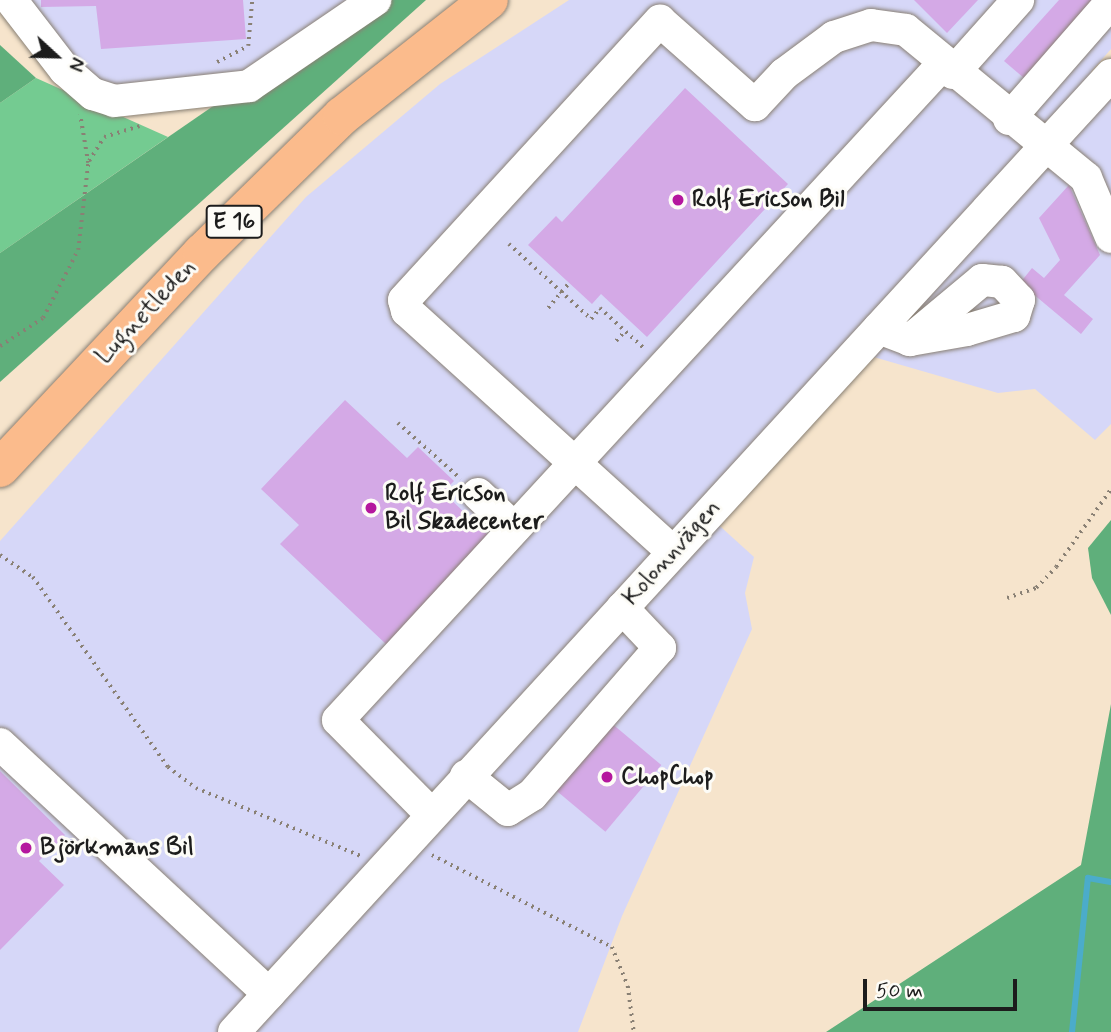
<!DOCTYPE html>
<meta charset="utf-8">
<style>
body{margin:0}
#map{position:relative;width:1111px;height:1032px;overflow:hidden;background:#f6e4cc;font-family:Mynerve,sans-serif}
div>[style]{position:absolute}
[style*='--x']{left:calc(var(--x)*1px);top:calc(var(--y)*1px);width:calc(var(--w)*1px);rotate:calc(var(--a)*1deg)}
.built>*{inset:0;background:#d6d7f8}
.green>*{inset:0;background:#74cb91}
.forest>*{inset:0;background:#5faf7b}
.stream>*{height:6px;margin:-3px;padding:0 3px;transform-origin:3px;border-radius:3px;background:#4bacca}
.building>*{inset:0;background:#d4a9e6;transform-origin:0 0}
.path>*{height:3.5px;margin-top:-1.75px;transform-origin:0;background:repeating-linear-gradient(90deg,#898074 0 2px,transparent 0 7px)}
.roads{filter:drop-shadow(0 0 2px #898074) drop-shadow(0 0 2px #898074)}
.minor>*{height:32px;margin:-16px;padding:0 16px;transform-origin:16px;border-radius:16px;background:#fff}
.highway>*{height:38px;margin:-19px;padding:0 19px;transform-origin:19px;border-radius:19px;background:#fbbb8c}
.dots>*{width:19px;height:19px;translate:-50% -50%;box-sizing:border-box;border:4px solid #fdfcf7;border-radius:50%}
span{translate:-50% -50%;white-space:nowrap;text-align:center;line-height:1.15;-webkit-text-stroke:6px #fdfcf7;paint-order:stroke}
.shield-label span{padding:2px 5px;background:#fdfcf7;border:2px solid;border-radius:5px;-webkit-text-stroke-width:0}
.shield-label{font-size:23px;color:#1c1c1c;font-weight:700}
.poi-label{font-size:24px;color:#1c1c1c;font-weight:700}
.left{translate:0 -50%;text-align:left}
.street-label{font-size:24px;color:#1c1c1c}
.north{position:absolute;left:21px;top:21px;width:70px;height:70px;-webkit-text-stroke:5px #fdfcf7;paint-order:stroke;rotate:112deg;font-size:19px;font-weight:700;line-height:28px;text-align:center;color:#1c1c1c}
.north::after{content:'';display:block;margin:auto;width:24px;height:32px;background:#1c1c1c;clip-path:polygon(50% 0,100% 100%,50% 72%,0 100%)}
.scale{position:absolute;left:863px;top:979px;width:154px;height:32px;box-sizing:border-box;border:4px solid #1c1c1c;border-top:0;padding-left:9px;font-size:21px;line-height:24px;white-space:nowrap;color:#1c1c1c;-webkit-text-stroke:5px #fdfcf7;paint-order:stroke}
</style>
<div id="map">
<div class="built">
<div style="clip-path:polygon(0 0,391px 0,290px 72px,116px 106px)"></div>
<div style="clip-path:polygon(569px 0,1111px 0,1111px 49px,1091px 72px,1111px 97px,1111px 424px,1095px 440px,1035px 389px,998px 393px,846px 349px,700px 508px,754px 557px,745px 593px,752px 629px,622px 916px,578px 1032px,0 1032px,0 541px,306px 197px,440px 84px)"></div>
</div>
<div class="green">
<div style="clip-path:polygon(36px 78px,168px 137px,0 253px,0 103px)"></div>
</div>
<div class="forest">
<div style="clip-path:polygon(367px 0,426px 0,0 382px,0 253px)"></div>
<div style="clip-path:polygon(0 45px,36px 78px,0 103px)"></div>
<div style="clip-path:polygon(1111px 520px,1111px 615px,1092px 578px,1088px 548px)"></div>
<div style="clip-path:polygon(1111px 704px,1111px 1032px,826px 1032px,1081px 865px)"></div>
</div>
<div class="stream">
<div style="--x:1072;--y:1032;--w:155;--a:-84.1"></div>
<div style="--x:1088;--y:878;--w:23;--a:10"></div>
</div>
<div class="building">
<div style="clip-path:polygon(41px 0,243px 0,246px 39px,101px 49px,96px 6px,41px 7px)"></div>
<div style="clip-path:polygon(914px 0,978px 0,947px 33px)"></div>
<div style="clip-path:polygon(1059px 0,1095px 0,1024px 78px,1004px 61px)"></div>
<div style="clip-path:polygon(685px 88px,788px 184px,647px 337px,601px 294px,592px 304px,528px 245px,556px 216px,562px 222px)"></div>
<div style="clip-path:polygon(1069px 185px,1100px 255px,1064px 295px,1093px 319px,1081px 334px,1020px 283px,1032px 268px,1044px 278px,1060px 260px,1039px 218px)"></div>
<div style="clip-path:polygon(345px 400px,407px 458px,418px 447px,454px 481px,443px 492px,491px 538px,388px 646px,280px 544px,299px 525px,261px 489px)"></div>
<div style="left:610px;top:722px;width:67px;height:87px;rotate:40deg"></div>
<div style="clip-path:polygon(0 771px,65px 835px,39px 861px,64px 885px,0 950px)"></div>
</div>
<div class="path">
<div style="--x:217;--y:62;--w:35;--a:-27"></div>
<div style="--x:248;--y:46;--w:46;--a:-85"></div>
<div style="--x:89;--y:161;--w:28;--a:-58"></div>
<div style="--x:104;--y:137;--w:37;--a:-17"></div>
<div style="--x:509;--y:244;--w:111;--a:42.4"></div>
<div style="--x:591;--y:319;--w:14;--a:-51"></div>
<div style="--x:600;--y:308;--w:62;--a:42.4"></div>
<div style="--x:548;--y:308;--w:33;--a:-50"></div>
<div style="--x:616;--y:341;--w:13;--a:-48"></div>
<div style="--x:0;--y:346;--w:51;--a:-33.1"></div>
<div style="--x:43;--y:318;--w:76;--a:-62.8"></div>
<div style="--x:78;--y:250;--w:88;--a:-83.4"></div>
<div style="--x:88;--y:163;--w:49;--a:-99.5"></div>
<div style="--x:398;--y:423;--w:84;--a:41.6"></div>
<div style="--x:0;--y:555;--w:40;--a:34"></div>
<div style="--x:33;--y:577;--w:233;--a:54.6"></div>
<div style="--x:168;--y:767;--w:35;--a:37"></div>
<div style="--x:196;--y:788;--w:178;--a:22.4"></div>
<div style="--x:1007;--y:598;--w:31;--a:-19"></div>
<div style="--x:1036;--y:588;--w:29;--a:-46"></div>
<div style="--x:1056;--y:567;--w:95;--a:-54.8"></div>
<div style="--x:432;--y:855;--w:202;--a:27.1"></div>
<div style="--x:612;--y:947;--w:42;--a:67.7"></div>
<div style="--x:628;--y:986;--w:46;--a:82.6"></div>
</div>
<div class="roads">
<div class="minor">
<div style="--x:11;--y:0;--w:88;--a:52.4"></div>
<div style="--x:65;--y:70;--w:37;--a:41"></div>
<div style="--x:93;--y:94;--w:22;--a:18"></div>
<div style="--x:114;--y:101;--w:136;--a:-6.3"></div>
<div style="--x:249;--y:86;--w:153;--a:-34.3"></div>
<div style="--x:953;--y:73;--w:98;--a:-48.3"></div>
<div style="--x:1009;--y:119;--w:155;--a:-48.9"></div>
<div style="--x:879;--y:328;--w:33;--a:21"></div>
<div style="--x:910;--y:340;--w:58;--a:-10"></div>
<div style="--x:967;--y:330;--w:49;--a:-16.6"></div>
<div style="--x:1014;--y:316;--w:17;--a:-73"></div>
<div style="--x:1019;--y:300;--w:25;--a:-133"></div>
<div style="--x:1002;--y:282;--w:20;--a:-174"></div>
<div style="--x:982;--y:280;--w:94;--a:140.2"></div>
<div style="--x:478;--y:494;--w:50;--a:43.4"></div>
<div style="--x:673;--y:552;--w:359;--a:-137.8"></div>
<div style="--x:407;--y:311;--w:11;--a:-105"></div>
<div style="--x:404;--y:300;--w:379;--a:-47.5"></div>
<div style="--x:660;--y:21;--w:127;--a:41.5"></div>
<div style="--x:755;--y:105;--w:42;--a:-46.9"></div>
<div style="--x:784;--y:74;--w:62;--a:-36.5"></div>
<div style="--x:834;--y:37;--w:39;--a:-18"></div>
<div style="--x:871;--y:25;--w:35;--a:8"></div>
<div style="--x:906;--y:30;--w:233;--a:39.4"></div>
<div style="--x:1086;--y:178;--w:64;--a:67"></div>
<div style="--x:0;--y:744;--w:367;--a:42.9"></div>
<div style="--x:466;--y:776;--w:54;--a:39"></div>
<div style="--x:508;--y:810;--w:28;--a:-32"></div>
<div style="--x:532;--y:795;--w:195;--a:-49"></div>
<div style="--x:660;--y:648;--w:55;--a:-133.5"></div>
<div style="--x:431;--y:814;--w:132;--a:-134.7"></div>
<div style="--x:338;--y:720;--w:892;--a:-47.32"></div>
<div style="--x:234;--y:1032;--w:1298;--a:-47.5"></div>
</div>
<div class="highway">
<div style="--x:0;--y:468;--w:295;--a:-46.8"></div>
<div style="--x:202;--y:253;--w:196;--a:-44.4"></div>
<div style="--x:342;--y:116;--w:187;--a:-38.3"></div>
</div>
</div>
<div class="dots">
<div style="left:678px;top:200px;background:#b5179e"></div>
<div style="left:371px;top:508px;background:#b5179e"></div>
<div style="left:607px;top:777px;background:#b5179e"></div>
<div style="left:26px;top:848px;background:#b5179e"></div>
</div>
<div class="shield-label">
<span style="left:234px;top:222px">E 16</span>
</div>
<div class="poi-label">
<span class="left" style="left:692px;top:200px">Rolf Ericson Bil</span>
<span class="left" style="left:385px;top:508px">Rolf Ericson<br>Bil Skadecenter</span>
<span class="left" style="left:621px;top:777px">ChopChop</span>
<span class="left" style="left:40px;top:848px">Björkmans Bil</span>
</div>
<div class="street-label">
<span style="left:146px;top:312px;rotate:-47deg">Lugnetleden</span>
<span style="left:672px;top:553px;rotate:-48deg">Kolonnvägen</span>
</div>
<div class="north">N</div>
<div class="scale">50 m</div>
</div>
